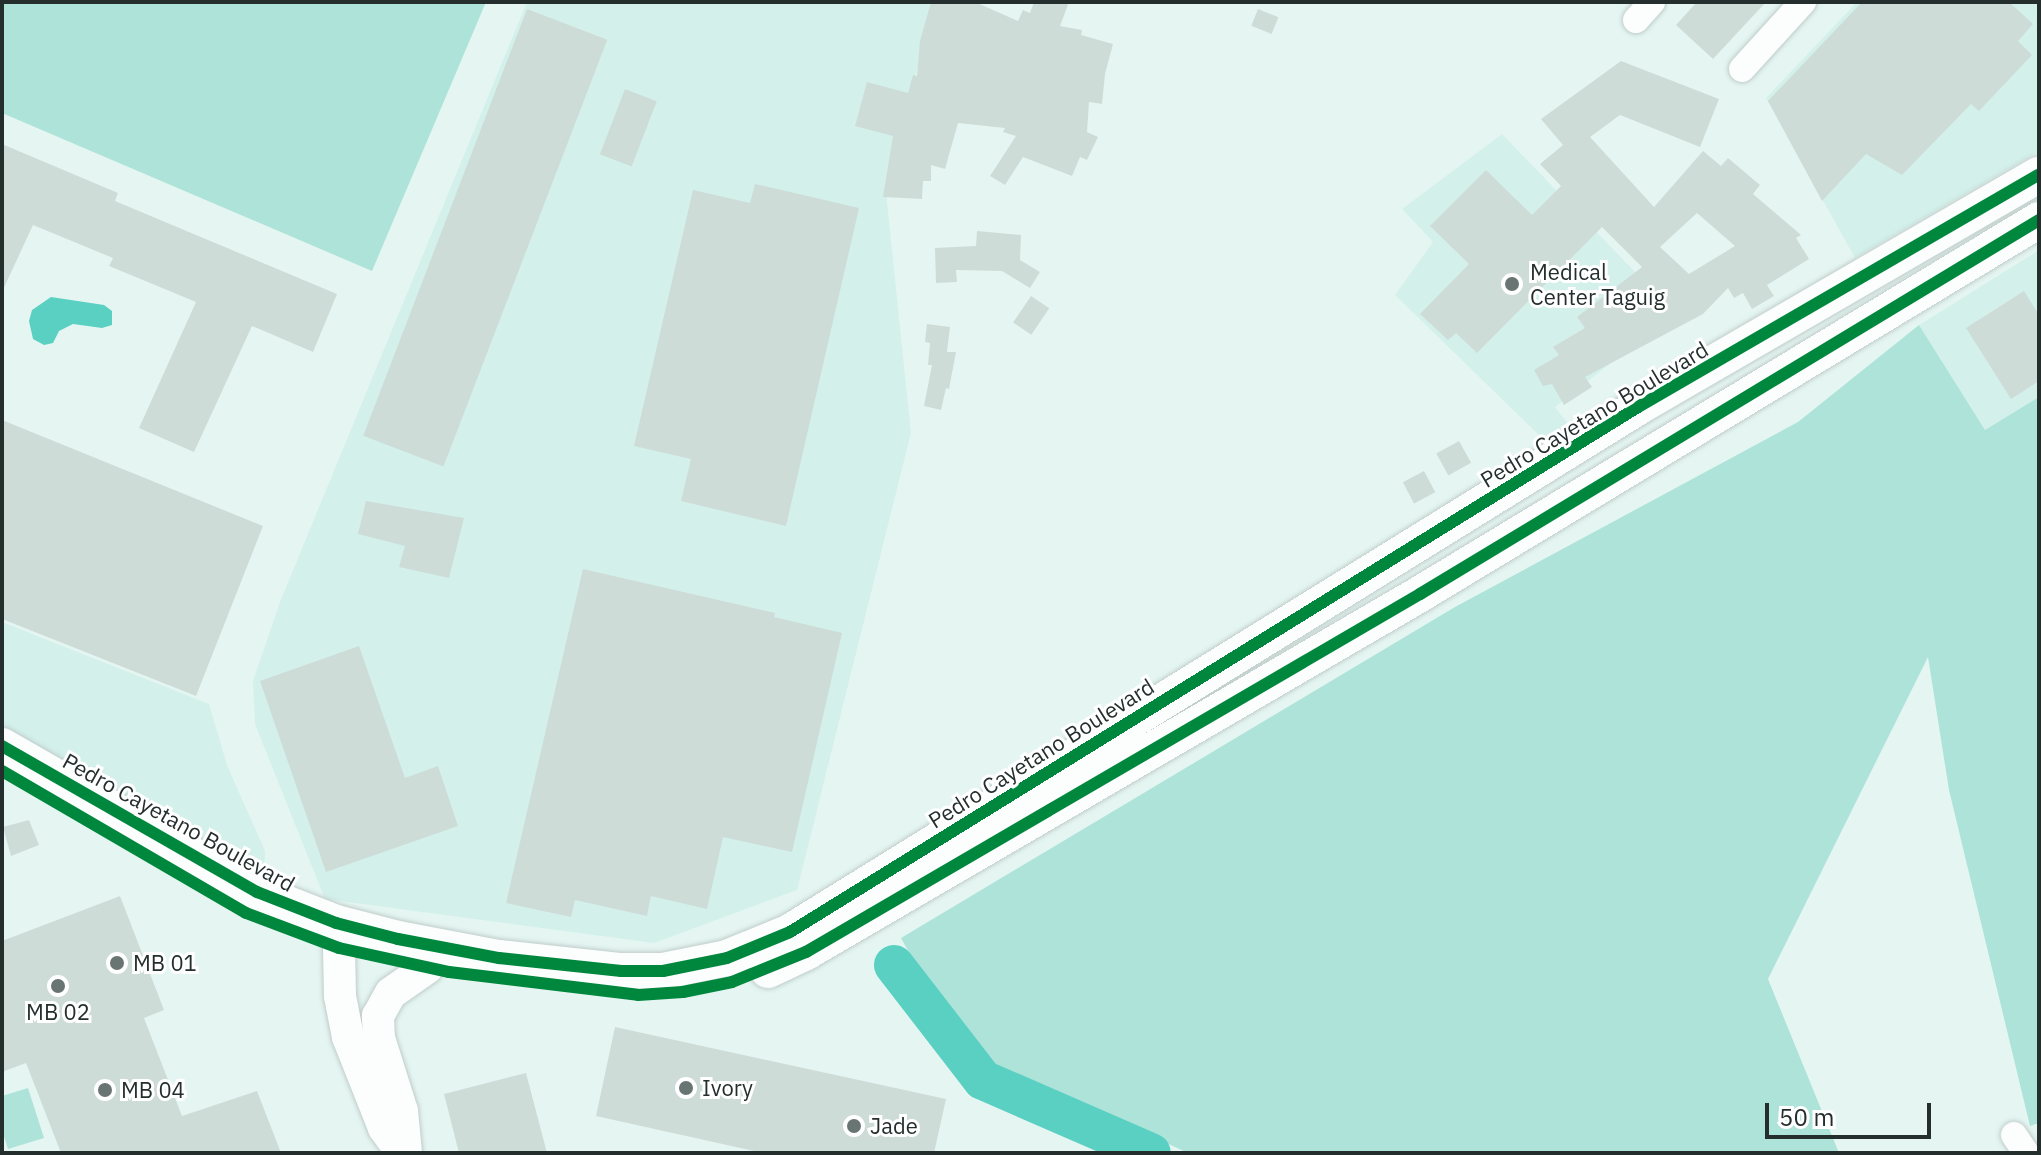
<!DOCTYPE html>
<style>
body{margin:0}
#map{position:relative;width:2041px;height:1155px;overflow:hidden;background:#e5f6f2;font-family:"IBM Plex Sans",sans-serif}
div>[style]{position:absolute}
[style*='--x']{left:calc(var(--x)*1px);top:calc(var(--y)*1px);width:calc(var(--w)*1px);rotate:calc(var(--a)*1deg)}
.built>*{inset:0;background:#d3f0ea}
.green>*{inset:0;background:#ade3d9}
.water>*{inset:0;background:#5ad0c2}
.river>*{height:40px;margin:-20px;padding:0 20px;transform-origin:20px;border-radius:20px;background:#5ad0c2}
.building>*{inset:0;background:#cedcd8;transform-origin:0 0}
.roads{filter:drop-shadow(0 0 2px #c0cdca) drop-shadow(0 0 2px #c0cdca)}
.minor>*{height:26px;margin:-13px;padding:0 13px;transform-origin:13px;border-radius:13px;background:#fbfefd}
.tertiary>*{height:32px;margin:-16px;padding:0 16px;transform-origin:16px;border-radius:16px;background:#fbfefd}
.secondary>*{height:36px;margin:-18px;padding:0 18px;transform-origin:18px;border-radius:18px;background:#fbfefd}
.cycleway>*{height:12px;margin:-6px;padding:0 6px;transform-origin:6px;border-radius:6px;background:#00873e}
.dots>*{width:22px;height:22px;translate:-50% -50%;box-sizing:border-box;border:4px solid #fff;border-radius:50%}
span{translate:-50% -50%;white-space:nowrap;text-align:center;line-height:1.15;-webkit-text-stroke:6px #fff;paint-order:stroke}
.poi-label{font-size:22px;color:#242f2d}
.left{translate:0 -50%;text-align:left}
.street-label{font-size:22px;color:#242f2d}
.frame{position:absolute;inset:0;border:4px solid #242f2d;pointer-events:none}
.scale{position:absolute;left:1765px;top:1103px;width:166px;height:36px;box-sizing:border-box;border:4px solid #242f2d;border-top:0;padding-left:10px;font-size:24px;line-height:28px;white-space:nowrap;color:#242f2d;-webkit-text-stroke:6px #fff;paint-order:stroke}
</style>
<div id="map">
<div class="built">
<div style="clip-path:polygon(527px 2px,935px 2px,886px 192px,911px 433px,797px 890px,654px 943px,325px 899px,255px 724px,253px 681px,280px 602px)"></div>
<div style="clip-path:polygon(1857px 2px,2039px 2px,2039px 151px,1855px 258px,1766px 98px)"></div>
<div style="clip-path:polygon(1502px 134px,1636px 273px,1577px 317px,1612px 362px,1555px 407px,1569px 425px,1545px 441px,1395px 295px,1433px 242px,1402px 209px)"></div>
<div style="clip-path:polygon(2039px 250px,2039px 397px,1985px 430px,1919px 325px)"></div>
<div style="clip-path:polygon(2px 622px,209px 704px,227px 765px,265px 851px,264px 876px,2px 732px)"></div>
</div>
<div class="green">
<div style="clip-path:polygon(2px 2px,486px 2px,372px 271px,2px 113px)"></div>
<div style="clip-path:polygon(1919px 325px,1985px 430px,2039px 397px,2039px 1123px,2030px 1126px,1949px 790px,1928px 657px,1768px 979px,1839px 1153px,1188px 1153px,980px 1057px,942px 1012px,901px 938px,1455px 607px,1798px 422px)"></div>
<div style="clip-path:polygon(28px 1088px,44px 1138px,8px 1149px,2px 1130px,2px 1096px)"></div>
</div>
<div class="water">
<div style="clip-path:polygon(51px 297px,104px 305px,112px 311px,112px 325px,102px 328px,73px 324px,59px 331px,53px 343px,44px 345px,33px 339px,29px 321px,32px 310px)"></div>
</div>
<div class="river">
<div style="--x:894;--y:965;--w:145;--a:52.3"></div>
<div style="--x:983;--y:1080;--w:183;--a:23.5"></div>
</div>
<div class="building">
<div style="clip-path:polygon(931px 2px,975px 2px,1018px 21px,1023px 10px,1030px 13px,1034px 2px,1069px 2px,1060px 26px,1082px 30px,1081px 35px,1113px 44px,1105px 74px,1102px 104px,1089px 102px,1087px 132px,1098px 137px,1087px 160px,1080px 157px,1072px 176px,1023px 157px,1005px 185px,990px 176px,1016px 136px,1003px 132px,1005px 128px,958px 123px,945px 169px,931px 165px,931px 181px,923px 181px,922px 199px,883px 197px,893px 136px,855px 126px,867px 82px,908px 93px,913px 75px,917px 76px,920px 41px)"></div>
<div style="clip-path:polygon(1697px 2px,1766px 2px,1713px 59px,1676px 25px)"></div>
<div style="clip-path:polygon(1862px 2px,2009px 2px,2033px 24px,2018px 41px,2032px 55px,1979px 111px,1971px 104px,1902px 175px,1866px 154px,1822px 201px,1768px 101px)"></div>
<div style="left:527px;top:9px;width:86px;height:457px;rotate:21deg"></div>
<div style="left:1258px;top:9px;width:22px;height:18px;rotate:22deg"></div>
<div style="clip-path:polygon(evenodd,1621px 61px,1719px 99px,1700px 147px,1620px 115px,1590px 137px,1654px 207px,1703px 151px,1721px 166px,1728px 158px,1760px 185px,1753px 194px,1801px 235px,1796px 238px,1809px 259px,1767px 285px,1774px 296px,1752px 309px,1743px 293px,1734px 298px,1728px 288px,1703px 314px,1585px 377px,1592px 387px,1564px 405px,1552px 384px,1543px 386px,1534px 370px,1559px 355px,1553px 347px,1585px 328px,1577px 317px,1642px 267px,1602px 227px,1477px 353px,1456px 333px,1448px 340px,1420px 314px,1469px 264px,1430px 226px,1486px 170px,1532px 215px,1561px 186px,1540px 164px,1563px 145px,1541px 119px,1621px 61px,1697px 213px,1735px 246px,1689px 274px,1660px 247px,1697px 213px)"></div>
<div style="left:625px;top:89px;width:34px;height:70px;rotate:21deg"></div>
<div style="clip-path:polygon(2px 144px,118px 193px,115px 201px,337px 294px,313px 352px,252px 326px,194px 452px,139px 428px,196px 302px,109px 266px,113px 258px,33px 225px,2px 292px)"></div>
<div style="clip-path:polygon(755px 184px,859px 208px,786px 526px,681px 501px,691px 459px,634px 446px,693px 190px,750px 203px)"></div>
<div style="clip-path:polygon(977px 231px,1021px 235px,1020px 260px,1040px 272px,1030px 288px,1002px 271px,956px 270px,957px 282px,936px 283px,935px 248px,976px 246px)"></div>
<div style="clip-path:polygon(2024px 291px,2039px 315px,2039px 381px,2011px 399px,1966px 328px)"></div>
<div style="left:1031px;top:296px;width:22px;height:32px;rotate:34deg"></div>
<div style="clip-path:polygon(927px 324px,950px 327px,947px 352px,956px 352px,949px 389px,946px 388px,941px 410px,924px 406px,932px 365px,928px 365px,930px 343px,925px 342px)"></div>
<div style="clip-path:polygon(2px 420px,263px 526px,196px 696px,2px 619px)"></div>
<div style="left:1459px;top:441px;width:25px;height:26px;rotate:61deg"></div>
<div style="left:1424px;top:471px;width:24px;height:24px;rotate:62deg"></div>
<div style="clip-path:polygon(366px 501px,464px 518px,449px 578px,399px 567px,405px 546px,358px 534px)"></div>
<div style="clip-path:polygon(583px 569px,775px 613px,774px 617px,842px 633px,792px 852px,723px 837px,707px 909px,651px 896px,647px 916px,575px 900px,571px 917px,506px 903px)"></div>
<div style="clip-path:polygon(359px 646px,405px 778px,438px 766px,458px 826px,326px 872px,260px 681px)"></div>
<div style="clip-path:polygon(29px 820px,39px 845px,11px 856px,3px 827px)"></div>
<div style="clip-path:polygon(120px 896px,164px 1010px,144px 1018px,182px 1116px,257px 1091px,281px 1153px,61px 1153px,26px 1063px,2px 1072px,2px 941px)"></div>
<div style="clip-path:polygon(615px 1027px,946px 1099px,934px 1153px,763px 1153px,596px 1116px)"></div>
<div style="clip-path:polygon(526px 1073px,547px 1153px,459px 1153px,444px 1094px)"></div>
</div>
<div class="roads">
<div class="minor">
<div style="--x:1636;--y:20;--w:24;--a:-48"></div>
<div style="--x:1742;--y:69;--w:91;--a:-47.7"></div>
<div style="--x:2014;--y:1135;--w:22;--a:56"></div>
</div>
<div class="tertiary">
<div style="--x:339;--y:948;--w:48;--a:88.8"></div>
<div style="--x:340;--y:996;--w:42;--a:79"></div>
<div style="--x:348;--y:1037;--w:98;--a:68.4"></div>
<div style="--x:384;--y:1128;--w:31;--a:54"></div>
<div style="--x:406;--y:1153;--w:42;--a:-95.4"></div>
<div style="--x:402;--y:1111;--w:77;--a:-107.5"></div>
<div style="--x:379;--y:1038;--w:22;--a:-93"></div>
<div style="--x:378;--y:1016;--w:26;--a:-61"></div>
<div style="--x:391;--y:993;--w:44;--a:-34.8"></div>
</div>
<div class="secondary">
<div style="--x:2;--y:746;--w:294;--a:29.8"></div>
<div style="--x:257;--y:892;--w:85;--a:21.4"></div>
<div style="--x:336;--y:923;--w:64;--a:14.5"></div>
<div style="--x:398;--y:939;--w:103;--a:10.7"></div>
<div style="--x:499;--y:958;--w:123;--a:6.1"></div>
<div style="--x:621;--y:971;--w:42;--a:0"></div>
<div style="--x:663;--y:971;--w:65;--a:-11.5"></div>
<div style="--x:727;--y:958;--w:68;--a:-22.4"></div>
<div style="--x:790;--y:932;--w:997;--a:-31.76"></div>
<div style="--x:1638;--y:407;--w:463;--a:-30.1"></div>
<div style="--x:768;--y:970;--w:42;--a:-25.3"></div>
<div style="--x:806;--y:952;--w:711;--a:-30.24"></div>
<div style="--x:1420;--y:594;--w:723;--a:-31.14"></div>
</div>
</div>
<div class="cycleway">
<div style="--x:2;--y:746;--w:294;--a:29.8"></div>
<div style="--x:257;--y:892;--w:85;--a:21.4"></div>
<div style="--x:336;--y:923;--w:64;--a:14.5"></div>
<div style="--x:398;--y:939;--w:103;--a:10.7"></div>
<div style="--x:499;--y:958;--w:123;--a:6.1"></div>
<div style="--x:621;--y:971;--w:42;--a:0"></div>
<div style="--x:663;--y:971;--w:65;--a:-11.5"></div>
<div style="--x:727;--y:958;--w:68;--a:-22.4"></div>
<div style="--x:790;--y:932;--w:997;--a:-31.76"></div>
<div style="--x:1638;--y:407;--w:463;--a:-30.1"></div>
<div style="--x:2;--y:771;--w:282;--a:30.2"></div>
<div style="--x:246;--y:913;--w:99;--a:20.6"></div>
<div style="--x:339;--y:948;--w:113;--a:12.3"></div>
<div style="--x:449;--y:972;--w:190;--a:6.9"></div>
<div style="--x:638;--y:995;--w:45;--a:-3.8"></div>
<div style="--x:683;--y:992;--w:50;--a:-11.5"></div>
<div style="--x:732;--y:982;--w:80;--a:-22.1"></div>
<div style="--x:806;--y:952;--w:711;--a:-30.24"></div>
<div style="--x:1420;--y:594;--w:723;--a:-31.14"></div>
</div>
<div class="dots">
<div style="left:1512px;top:284px;background:#687572"></div>
<div style="left:117px;top:963px;background:#687572"></div>
<div style="left:58px;top:986px;background:#687572"></div>
<div style="left:686px;top:1088px;background:#687572"></div>
<div style="left:105px;top:1090px;background:#687572"></div>
<div style="left:854px;top:1126px;background:#687572"></div>
</div>
<div class="poi-label">
<span class="left" style="left:1530px;top:284px">Medical<br>Center Taguig</span>
<span class="left" style="left:133px;top:963px">MB 01</span>
<span style="left:58px;top:1012px">MB 02</span>
<span class="left" style="left:702px;top:1088px">Ivory</span>
<span class="left" style="left:121px;top:1090px">MB 04</span>
<span class="left" style="left:870px;top:1126px">Jade</span>
</div>
<div class="street-label">
<span style="left:1594px;top:414px;rotate:-31deg">Pedro Cayetano Boulevard</span>
<span style="left:1041px;top:753px;rotate:-32deg">Pedro Cayetano Boulevard</span>
<span style="left:179px;top:822px;rotate:29deg">Pedro Cayetano Boulevard</span>
</div>
<div class="frame"></div>
<div class="scale">50 m</div>
</div>
